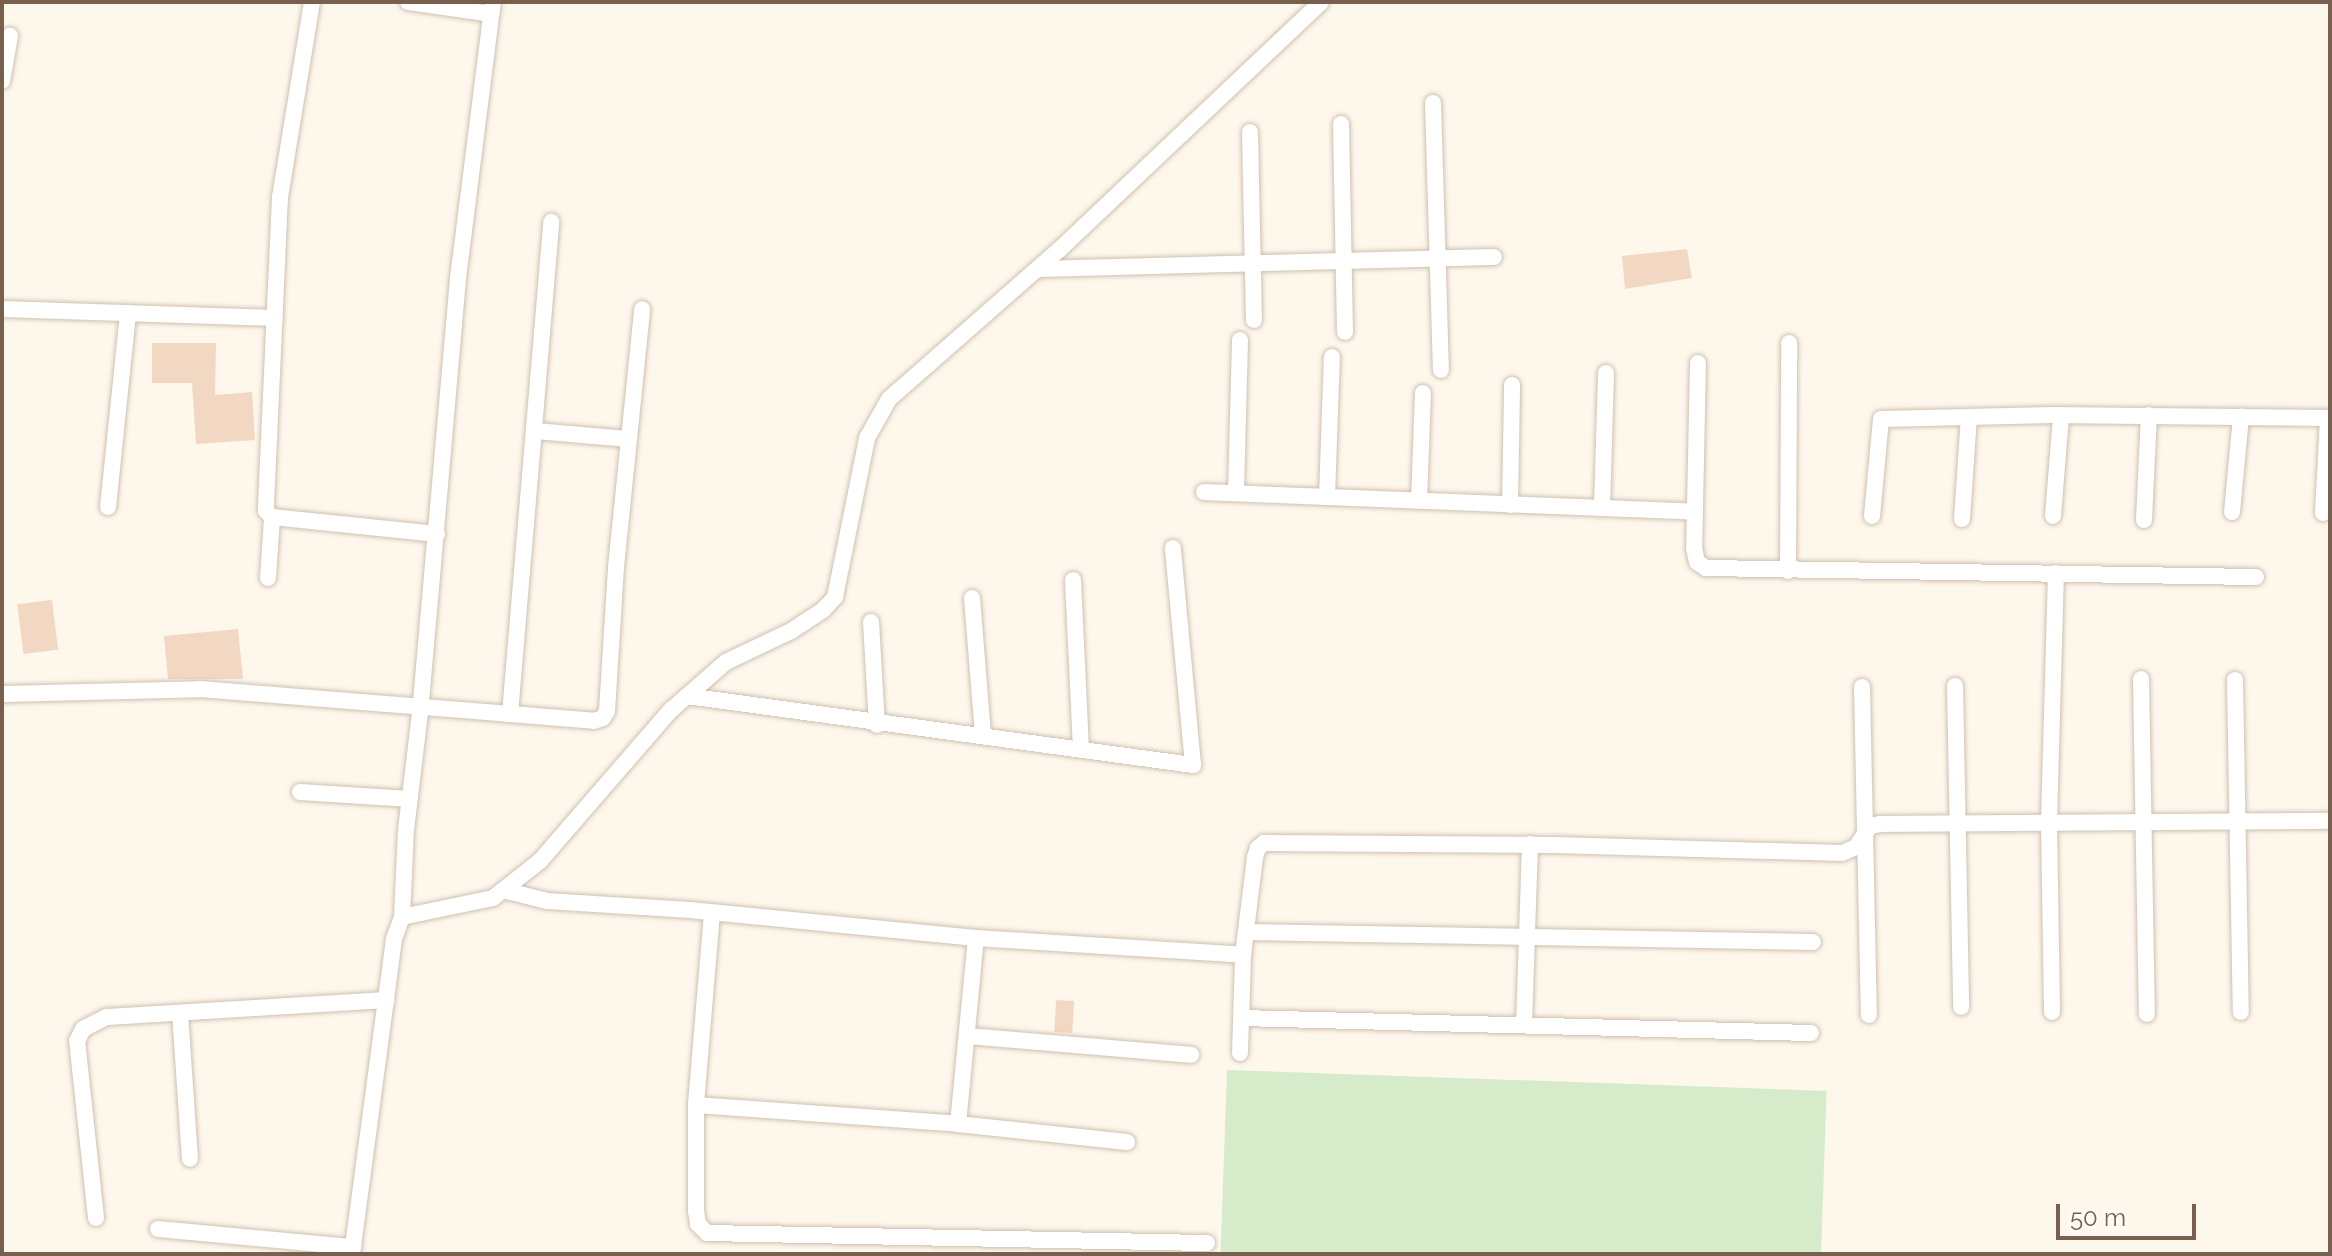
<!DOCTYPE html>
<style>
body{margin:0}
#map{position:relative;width:2332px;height:1256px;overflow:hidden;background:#fdf7ec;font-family:Raleway,sans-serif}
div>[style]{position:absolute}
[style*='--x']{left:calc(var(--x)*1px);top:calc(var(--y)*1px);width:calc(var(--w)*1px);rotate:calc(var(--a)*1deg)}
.green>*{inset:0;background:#d5ebc9;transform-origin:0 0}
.building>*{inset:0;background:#f2d8c3;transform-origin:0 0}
.roads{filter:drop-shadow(0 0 2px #d0c0b0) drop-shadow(0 0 2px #d0c0b0)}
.street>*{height:16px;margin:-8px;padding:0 8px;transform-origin:8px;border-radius:8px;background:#fff}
span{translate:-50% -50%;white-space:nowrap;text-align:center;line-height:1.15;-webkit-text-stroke:7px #fffbf3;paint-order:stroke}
.frame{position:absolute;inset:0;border:4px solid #795f4d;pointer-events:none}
.scale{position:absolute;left:2056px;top:1204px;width:140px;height:36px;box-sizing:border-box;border:4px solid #795f4d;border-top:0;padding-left:10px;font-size:24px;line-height:28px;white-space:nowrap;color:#795f4d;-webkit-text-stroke:6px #fffbf3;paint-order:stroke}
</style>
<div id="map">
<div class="green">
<div style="left:1227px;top:1070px;width:600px;height:184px;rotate:2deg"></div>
</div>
<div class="building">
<div style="clip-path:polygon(1687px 249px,1692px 278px,1625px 289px,1622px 256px)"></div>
<div style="clip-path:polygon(152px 343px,216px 343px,215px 395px,252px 392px,255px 440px,196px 444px,192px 383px,152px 383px)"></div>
<div style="left:52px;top:600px;width:50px;height:35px;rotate:83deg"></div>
<div style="clip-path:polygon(238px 629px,243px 679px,168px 679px,164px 636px)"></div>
<div style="left:1056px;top:1000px;width:18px;height:32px;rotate:3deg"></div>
</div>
<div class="roads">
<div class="street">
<div style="--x:312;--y:2;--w:198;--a:99.3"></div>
<div style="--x:280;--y:197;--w:314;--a:92.6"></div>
<div style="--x:266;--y:511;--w:8;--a:45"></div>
<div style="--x:272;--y:517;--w:166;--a:5.9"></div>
<div style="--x:408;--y:2;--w:84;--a:8.2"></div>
<div style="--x:2;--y:81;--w:46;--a:-79.9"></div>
<div style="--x:1433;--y:103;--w:267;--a:88.3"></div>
<div style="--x:1341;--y:124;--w:208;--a:88.9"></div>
<div style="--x:1250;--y:132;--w:188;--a:88.8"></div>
<div style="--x:1038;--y:269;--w:456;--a:-1.5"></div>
<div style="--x:2;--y:309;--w:273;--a:1.9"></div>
<div style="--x:1698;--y:363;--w:185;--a:91.2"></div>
<div style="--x:1694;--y:548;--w:14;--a:78"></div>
<div style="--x:1697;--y:562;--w:11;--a:34"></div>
<div style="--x:1706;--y:568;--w:550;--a:0.94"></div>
<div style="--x:535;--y:431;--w:94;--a:4.9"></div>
<div style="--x:1204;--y:492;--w:491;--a:2.3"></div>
<div style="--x:1236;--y:493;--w:153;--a:-88.5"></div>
<div style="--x:1327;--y:497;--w:140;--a:-88"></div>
<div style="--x:1419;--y:501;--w:108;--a:-87.9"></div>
<div style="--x:1510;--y:505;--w:120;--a:-89"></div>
<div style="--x:108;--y:507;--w:195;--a:-84.1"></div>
<div style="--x:1602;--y:508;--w:135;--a:-88.3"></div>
<div style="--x:2232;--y:512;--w:96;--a:-84.6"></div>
<div style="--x:2323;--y:513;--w:95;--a:-87"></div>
<div style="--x:1872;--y:516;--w:97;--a:-84.7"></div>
<div style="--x:1881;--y:419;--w:171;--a:-1.3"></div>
<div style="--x:2052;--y:415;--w:278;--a:0.6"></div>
<div style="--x:2053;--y:516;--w:100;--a:-85.4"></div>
<div style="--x:1962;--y:519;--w:102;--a:-86.1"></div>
<div style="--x:2144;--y:520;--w:105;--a:-87.3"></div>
<div style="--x:1788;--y:571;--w:228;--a:-89.7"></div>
<div style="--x:268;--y:578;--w:61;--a:-86.2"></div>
<div style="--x:1073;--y:580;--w:170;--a:87.3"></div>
<div style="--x:972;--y:598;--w:138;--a:85.4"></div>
<div style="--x:871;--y:622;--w:103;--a:86.7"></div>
<div style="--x:2141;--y:679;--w:335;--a:89"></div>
<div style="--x:2235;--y:680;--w:332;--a:89"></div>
<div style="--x:1955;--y:686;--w:321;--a:88.9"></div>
<div style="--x:1862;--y:687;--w:328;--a:88.8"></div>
<div style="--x:2;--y:694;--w:198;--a:-1.4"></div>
<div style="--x:200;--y:689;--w:395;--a:4.6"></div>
<div style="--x:594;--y:721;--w:9;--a:-18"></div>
<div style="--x:603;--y:718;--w:8;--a:-60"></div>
<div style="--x:607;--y:711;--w:144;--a:-86.4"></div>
<div style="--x:616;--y:567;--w:259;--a:-84.2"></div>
<div style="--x:687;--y:696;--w:511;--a:7.77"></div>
<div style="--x:1193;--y:765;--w:218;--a:-95.3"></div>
<div style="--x:510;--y:714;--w:494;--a:-85.2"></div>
<div style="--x:300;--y:792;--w:110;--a:3.6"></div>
<div style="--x:503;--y:890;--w:45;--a:14"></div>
<div style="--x:547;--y:901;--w:143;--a:3.6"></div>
<div style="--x:690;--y:910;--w:287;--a:5.6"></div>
<div style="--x:976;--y:938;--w:268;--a:3.6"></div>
<div style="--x:712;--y:913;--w:193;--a:94.8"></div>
<div style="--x:696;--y:1105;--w:106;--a:90"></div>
<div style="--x:696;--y:1211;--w:13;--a:81"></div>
<div style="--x:698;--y:1224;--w:13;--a:45"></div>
<div style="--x:707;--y:1233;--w:500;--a:1.15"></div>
<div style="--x:402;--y:917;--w:87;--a:-87.4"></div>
<div style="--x:406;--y:830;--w:118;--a:-83.2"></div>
<div style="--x:420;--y:713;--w:437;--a:-85"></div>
<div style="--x:458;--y:278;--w:278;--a:-82.8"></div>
<div style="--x:1246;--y:932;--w:567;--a:1.01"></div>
<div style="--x:2052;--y:1012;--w:190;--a:-90.9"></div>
<div style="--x:2049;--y:822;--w:249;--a:-88.4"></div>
<div style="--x:180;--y:1013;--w:146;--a:86.1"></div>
<div style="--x:1241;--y:1018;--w:570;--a:1.51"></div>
<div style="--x:1524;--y:1025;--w:181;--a:-88.1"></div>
<div style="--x:967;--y:1036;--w:225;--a:4.8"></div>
<div style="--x:1240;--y:1053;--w:98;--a:-88.2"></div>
<div style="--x:1243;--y:955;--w:99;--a:-83"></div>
<div style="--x:1255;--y:857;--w:9;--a:-72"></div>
<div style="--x:1258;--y:848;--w:8;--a:-40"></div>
<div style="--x:1264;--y:843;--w:291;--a:0.4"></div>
<div style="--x:1555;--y:845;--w:287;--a:1.6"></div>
<div style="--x:1842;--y:853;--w:15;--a:-23"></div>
<div style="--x:1856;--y:847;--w:25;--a:-56"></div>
<div style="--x:1870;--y:826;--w:10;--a:-11"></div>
<div style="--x:1880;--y:824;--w:450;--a:-0.4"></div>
<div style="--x:696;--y:1105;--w:263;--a:4.1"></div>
<div style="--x:958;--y:1124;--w:170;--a:6.1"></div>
<div style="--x:958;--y:1124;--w:187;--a:-84.5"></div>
<div style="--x:96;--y:1218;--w:178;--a:-96.1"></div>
<div style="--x:77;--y:1041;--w:13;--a:-63"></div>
<div style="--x:83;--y:1029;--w:27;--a:-27"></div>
<div style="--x:107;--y:1017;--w:280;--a:-3.5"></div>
<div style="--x:158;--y:1229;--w:196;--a:5.3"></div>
<div style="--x:352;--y:1254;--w:318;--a:-82.4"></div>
<div style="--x:394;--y:939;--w:23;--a:-70"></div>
<div style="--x:402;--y:917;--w:93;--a:-11.8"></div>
<div style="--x:493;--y:898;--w:60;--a:-38.2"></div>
<div style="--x:540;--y:861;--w:200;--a:-49.1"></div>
<div style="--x:671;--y:710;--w:73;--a:-41.1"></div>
<div style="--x:726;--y:662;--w:72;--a:-25.5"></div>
<div style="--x:791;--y:631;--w:38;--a:-33"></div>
<div style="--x:823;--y:610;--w:18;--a:-47"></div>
<div style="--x:835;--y:597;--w:162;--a:-78.6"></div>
<div style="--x:867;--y:438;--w:45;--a:-60.6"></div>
<div style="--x:889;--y:399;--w:227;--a:-41.3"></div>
<div style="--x:1060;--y:249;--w:359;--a:-43.4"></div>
</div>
</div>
<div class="frame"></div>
<div class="scale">50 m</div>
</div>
